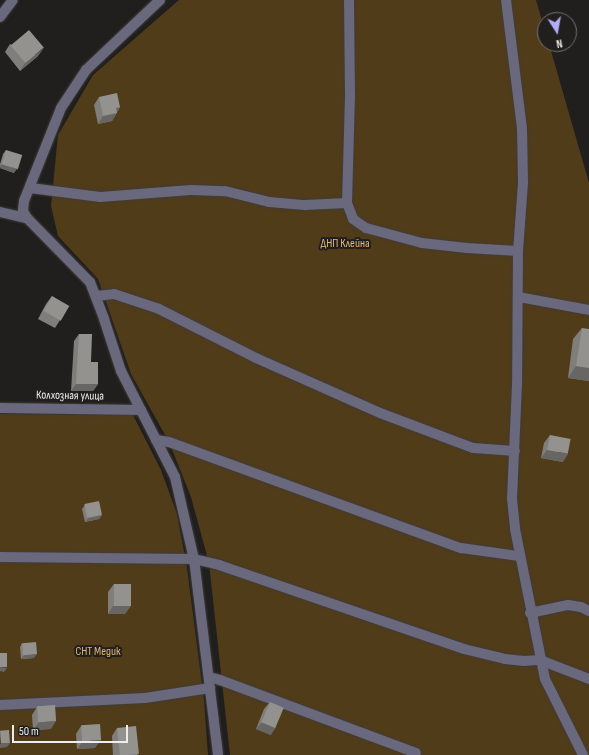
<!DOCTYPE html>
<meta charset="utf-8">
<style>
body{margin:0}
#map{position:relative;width:589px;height:755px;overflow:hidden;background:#211f1d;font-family:"Sofia Sans Condensed",sans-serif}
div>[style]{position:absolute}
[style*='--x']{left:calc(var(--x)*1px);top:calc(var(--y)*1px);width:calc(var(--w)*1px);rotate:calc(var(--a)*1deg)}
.green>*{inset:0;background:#513c1a}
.roads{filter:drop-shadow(0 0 1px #3e3c3a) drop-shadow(0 0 1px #3e3c3a)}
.street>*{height:10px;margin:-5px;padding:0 5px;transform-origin:5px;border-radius:5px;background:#69687c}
.wall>*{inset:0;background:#7f7e7b}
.shaded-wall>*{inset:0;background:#686664}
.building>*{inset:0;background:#94928f;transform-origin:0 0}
span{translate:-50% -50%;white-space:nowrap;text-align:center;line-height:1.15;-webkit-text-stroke:4px #211f1d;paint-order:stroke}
.park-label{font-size:12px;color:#e5b874}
.street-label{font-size:12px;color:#eeedeb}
.north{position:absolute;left:537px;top:12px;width:40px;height:40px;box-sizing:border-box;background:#211f1d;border:1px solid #73716f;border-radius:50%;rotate:169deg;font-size:11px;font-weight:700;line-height:16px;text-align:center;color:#eeedeb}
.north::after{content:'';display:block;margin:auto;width:14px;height:18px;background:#b3adf9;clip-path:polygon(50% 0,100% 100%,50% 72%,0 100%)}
.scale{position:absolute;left:12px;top:725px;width:116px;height:18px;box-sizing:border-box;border:2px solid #eeedeb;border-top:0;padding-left:5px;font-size:12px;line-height:14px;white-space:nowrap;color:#eeedeb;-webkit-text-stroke:3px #211f1d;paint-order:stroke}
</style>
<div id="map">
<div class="green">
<div style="clip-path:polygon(179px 0,536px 0,545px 31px,545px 44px,549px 44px,589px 183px,589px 755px,230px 755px,209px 563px,191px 497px,169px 442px,131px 374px,98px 279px,58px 236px,51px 206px,58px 135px,93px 75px)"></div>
<div style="clip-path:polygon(0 414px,133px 415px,161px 470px,177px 514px,187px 568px,204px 700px,208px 755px,0 755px)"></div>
</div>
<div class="roads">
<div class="street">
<div style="--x:160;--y:0;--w:102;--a:136.6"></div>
<div style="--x:86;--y:70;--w:45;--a:123.3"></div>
<div style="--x:61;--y:108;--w:100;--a:111.7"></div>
<div style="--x:24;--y:201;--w:10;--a:96"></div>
<div style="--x:23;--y:211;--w:8;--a:60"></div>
<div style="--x:27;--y:218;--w:90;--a:45.5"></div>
<div style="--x:90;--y:282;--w:40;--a:69"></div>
<div style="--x:104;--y:319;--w:55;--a:71.9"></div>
<div style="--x:121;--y:371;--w:119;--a:63"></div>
<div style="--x:175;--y:477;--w:84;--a:77"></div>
<div style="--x:194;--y:559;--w:197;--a:83"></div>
<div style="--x:349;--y:0;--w:96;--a:89.4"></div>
<div style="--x:350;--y:96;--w:107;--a:91.6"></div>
<div style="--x:347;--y:203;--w:17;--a:69"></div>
<div style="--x:353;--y:219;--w:16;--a:35"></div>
<div style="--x:366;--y:228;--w:58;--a:15"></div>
<div style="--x:422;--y:243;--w:45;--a:6.3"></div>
<div style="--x:467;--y:248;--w:51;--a:3.4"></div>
<div style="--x:506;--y:0;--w:130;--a:82.9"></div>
<div style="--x:522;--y:129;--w:54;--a:88.9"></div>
<div style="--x:523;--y:183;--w:68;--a:94.2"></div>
<div style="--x:518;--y:251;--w:133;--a:90.4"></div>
<div style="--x:517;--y:384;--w:115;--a:92.5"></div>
<div style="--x:512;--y:499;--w:30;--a:84"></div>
<div style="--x:515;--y:529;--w:153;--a:78.7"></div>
<div style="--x:545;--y:679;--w:85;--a:63.4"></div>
<div style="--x:0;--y:17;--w:21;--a:-53"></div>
<div style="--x:30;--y:188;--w:71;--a:7.3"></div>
<div style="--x:100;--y:197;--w:91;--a:-4.4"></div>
<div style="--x:191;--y:190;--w:34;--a:2"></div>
<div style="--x:225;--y:191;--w:45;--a:14"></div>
<div style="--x:269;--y:202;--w:36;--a:5"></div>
<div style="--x:305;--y:205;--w:42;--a:-2.7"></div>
<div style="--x:0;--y:212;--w:28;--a:13"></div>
<div style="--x:96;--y:296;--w:18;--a:-6"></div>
<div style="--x:114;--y:294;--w:47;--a:18.4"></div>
<div style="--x:159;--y:309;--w:109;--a:26.8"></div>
<div style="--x:256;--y:358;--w:136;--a:23.9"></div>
<div style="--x:380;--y:413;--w:99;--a:20.6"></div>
<div style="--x:473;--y:448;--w:42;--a:4.1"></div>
<div style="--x:519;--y:297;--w:71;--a:10.5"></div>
<div style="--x:0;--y:408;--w:141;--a:0.8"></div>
<div style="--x:156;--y:440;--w:13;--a:9"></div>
<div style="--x:169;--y:442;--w:311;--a:20"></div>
<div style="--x:461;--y:548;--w:59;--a:7.9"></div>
<div style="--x:0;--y:557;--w:194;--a:0.6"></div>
<div style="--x:194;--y:559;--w:26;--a:13"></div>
<div style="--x:219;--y:565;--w:259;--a:18.9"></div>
<div style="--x:464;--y:649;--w:42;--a:13.7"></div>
<div style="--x:505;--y:659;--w:19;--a:6"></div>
<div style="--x:524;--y:661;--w:16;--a:-4"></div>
<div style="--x:540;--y:660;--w:53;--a:21.2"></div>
<div style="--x:530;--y:613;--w:39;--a:-12"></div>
<div style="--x:568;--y:605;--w:13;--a:9"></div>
<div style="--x:581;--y:607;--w:9;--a:27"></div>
<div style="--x:209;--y:677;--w:11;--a:15"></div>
<div style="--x:220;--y:680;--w:209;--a:20.4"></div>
<div style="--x:0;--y:705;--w:145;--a:-2.8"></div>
<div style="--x:145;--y:698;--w:66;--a:-8.7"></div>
</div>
</div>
<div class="wall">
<div style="clip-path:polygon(10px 44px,38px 56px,20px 71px,5px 52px)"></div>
<div style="clip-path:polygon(99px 97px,120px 107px,112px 121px,98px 124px,94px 105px)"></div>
<div style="clip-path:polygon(6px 150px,14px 173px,0 168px,0 164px,3px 154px)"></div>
<div style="clip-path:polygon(52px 296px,60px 320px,55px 328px,38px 319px,46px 304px)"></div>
<div style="clip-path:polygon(582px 328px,589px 381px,568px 378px,573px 339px)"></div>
<div style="clip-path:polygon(79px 334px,91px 362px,98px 384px,93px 391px,71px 391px,74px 341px)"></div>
<div style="clip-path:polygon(550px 435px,563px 462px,541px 458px,544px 443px)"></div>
<div style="clip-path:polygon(85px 505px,102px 515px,99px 519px,85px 522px,82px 509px)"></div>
<div style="clip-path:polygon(114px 584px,125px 614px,108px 614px,108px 592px)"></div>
<div style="clip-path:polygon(22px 643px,34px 658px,21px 659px,20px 647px)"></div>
<div style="clip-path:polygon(270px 702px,271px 735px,256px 729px,264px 709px)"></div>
<div style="clip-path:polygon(37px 707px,51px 729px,33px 730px,32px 715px)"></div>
<div style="clip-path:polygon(81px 726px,95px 748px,77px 749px,76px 734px)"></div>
<div style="clip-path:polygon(117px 728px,138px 755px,113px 755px,112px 736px)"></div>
</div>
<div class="shaded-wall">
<div style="clip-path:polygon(44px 48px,38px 56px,20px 71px,25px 63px)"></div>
<div style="clip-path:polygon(120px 107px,115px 114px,117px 113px,112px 121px,98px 124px,103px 116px,116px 108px)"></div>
<div style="clip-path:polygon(2px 164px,17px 169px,14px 173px,0 168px,0 166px)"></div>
<div style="clip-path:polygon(576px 366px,589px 368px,589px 381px,568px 378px)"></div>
<div style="clip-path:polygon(76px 384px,98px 384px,93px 391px,71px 391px)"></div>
<div style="clip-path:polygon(547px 450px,568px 454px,563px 462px,541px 458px)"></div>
<div style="clip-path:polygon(102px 515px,99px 519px,85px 522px,88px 518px)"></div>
<div style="clip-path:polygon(113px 606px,131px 606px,125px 614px,108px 614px)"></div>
<div style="clip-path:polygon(37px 654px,34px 658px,21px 659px,24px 655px)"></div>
<div style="clip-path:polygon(0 667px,7px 668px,4px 672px,0 671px)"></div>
<div style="clip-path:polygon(56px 721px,51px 729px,33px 730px,39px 722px)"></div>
<div style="clip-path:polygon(262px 722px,276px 727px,271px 735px,256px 729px)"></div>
<div style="clip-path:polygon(101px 740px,95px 748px,77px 749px,83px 741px)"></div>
<div style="clip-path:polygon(10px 743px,7px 747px,0 748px,0 744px)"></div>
</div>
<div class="building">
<div style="left:29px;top:30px;width:23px;height:24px;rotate:50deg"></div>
<div style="clip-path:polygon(117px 93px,120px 107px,116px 108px,117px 113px,103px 116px,99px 97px)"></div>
<div style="left:6px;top:150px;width:17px;height:15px;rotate:17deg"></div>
<div style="left:52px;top:296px;width:20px;height:17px;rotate:30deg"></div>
<div style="clip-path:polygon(582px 328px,589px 329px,589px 368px,576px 366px)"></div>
<div style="clip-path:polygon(79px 334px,92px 334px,91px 362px,98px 362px,98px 384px,76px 384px)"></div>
<div style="left:550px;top:435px;width:21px;height:15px;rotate:11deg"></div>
<div style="left:99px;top:501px;width:14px;height:15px;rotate:78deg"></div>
<div style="left:114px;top:584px;width:17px;height:22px"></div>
<div style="left:36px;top:642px;width:12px;height:14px;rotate:85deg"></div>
<div style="left:0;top:653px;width:7px;height:14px"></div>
<div style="left:270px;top:702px;width:15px;height:22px;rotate:23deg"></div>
<div style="left:55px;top:705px;width:16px;height:18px;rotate:86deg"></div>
<div style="left:100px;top:724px;width:16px;height:19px;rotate:86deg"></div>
<div style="left:136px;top:726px;width:28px;height:19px;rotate:84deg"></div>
<div style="left:9px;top:730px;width:13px;height:9px;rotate:86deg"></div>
</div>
<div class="park-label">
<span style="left:345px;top:244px">ДНП Клейна</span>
<span style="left:98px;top:652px">СНТ Медик</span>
</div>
<div class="street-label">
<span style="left:70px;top:396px;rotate:1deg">Колхозная улица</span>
</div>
<div class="north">N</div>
<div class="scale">50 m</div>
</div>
